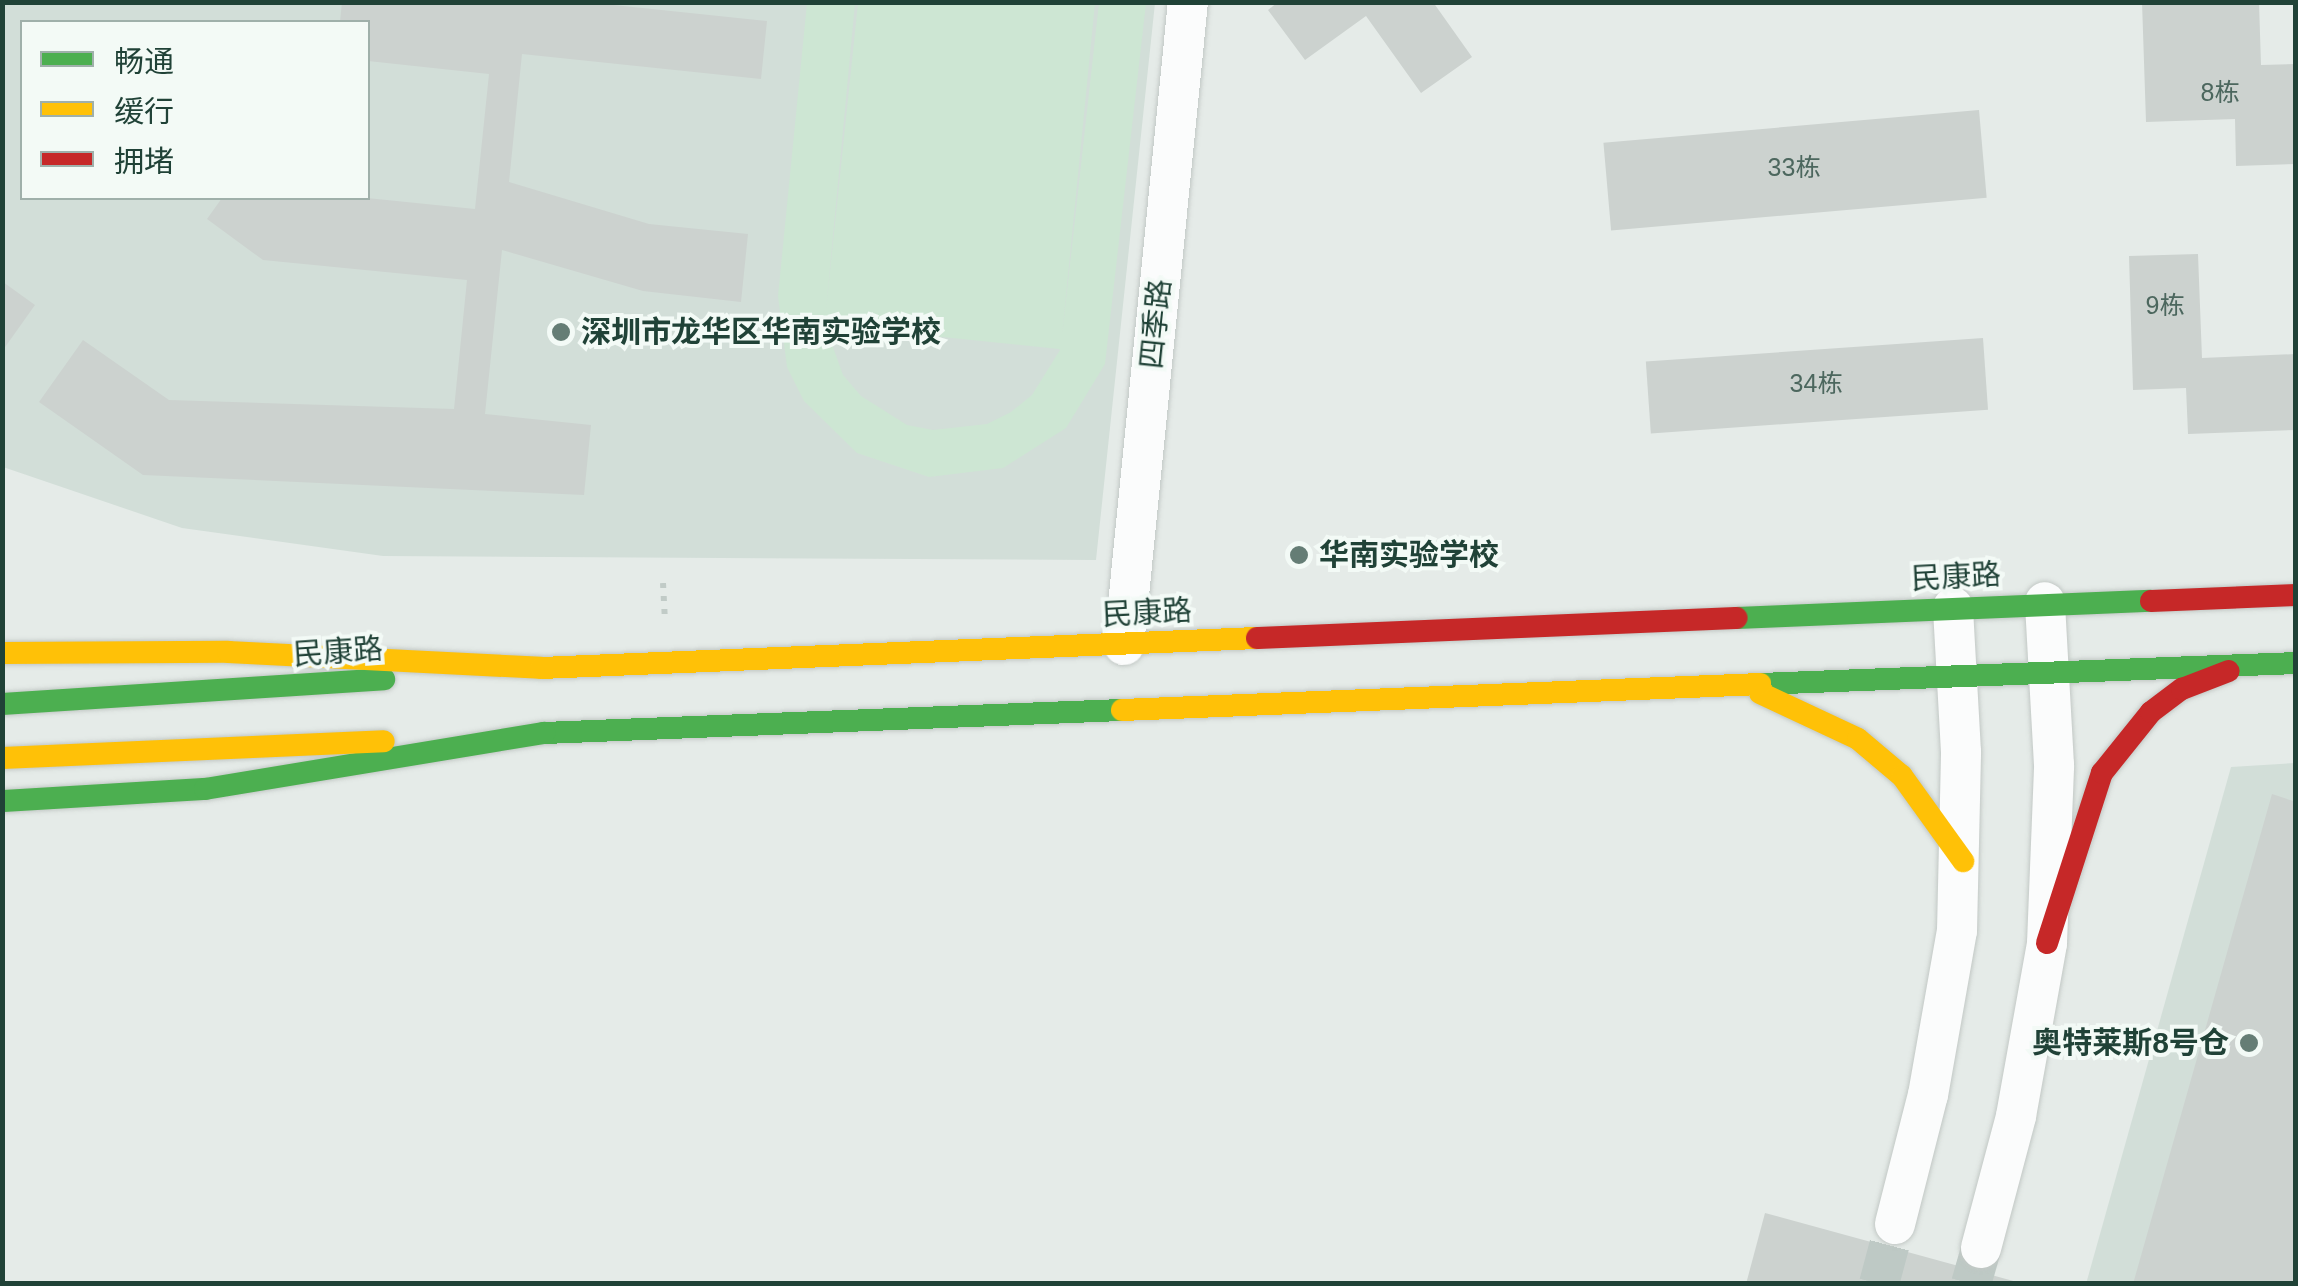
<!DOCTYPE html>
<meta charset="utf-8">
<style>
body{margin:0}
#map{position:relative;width:2298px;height:1286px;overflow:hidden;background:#e5ebe8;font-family:Arial,"Noto Sans SC",sans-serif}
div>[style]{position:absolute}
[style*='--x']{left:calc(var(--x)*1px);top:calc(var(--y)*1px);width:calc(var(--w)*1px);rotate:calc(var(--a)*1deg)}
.built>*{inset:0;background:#d2ded8}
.green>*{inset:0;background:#cde6d3}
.building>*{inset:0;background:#ccd2cf;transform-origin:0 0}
.street-tunnel>*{height:40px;margin-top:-20px;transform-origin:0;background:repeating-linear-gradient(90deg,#bec9c5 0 40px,transparent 0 60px)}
.path>*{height:6px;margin-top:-3px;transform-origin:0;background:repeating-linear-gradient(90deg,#c1cbc7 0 5px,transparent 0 13px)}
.roads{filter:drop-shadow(0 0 2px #c2c8c5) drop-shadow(0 0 2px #c2c8c5)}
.street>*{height:40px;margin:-20px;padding:0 20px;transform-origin:20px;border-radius:20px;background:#fbfcfc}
.fast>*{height:22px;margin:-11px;padding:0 11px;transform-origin:11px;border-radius:11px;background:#4caf50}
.slow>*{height:22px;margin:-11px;padding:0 11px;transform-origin:11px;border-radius:11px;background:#ffc107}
.jam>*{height:22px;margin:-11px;padding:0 11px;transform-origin:11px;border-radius:11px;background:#c62828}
.dots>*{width:28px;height:28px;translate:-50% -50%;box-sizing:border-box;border:5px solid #f3faf6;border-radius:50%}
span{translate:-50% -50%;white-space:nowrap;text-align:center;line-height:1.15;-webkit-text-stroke:8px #f3faf6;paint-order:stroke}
.number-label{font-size:25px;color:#4c675e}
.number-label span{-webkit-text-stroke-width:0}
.street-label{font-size:30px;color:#204237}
.poi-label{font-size:30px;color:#204237;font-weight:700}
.left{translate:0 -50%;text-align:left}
.right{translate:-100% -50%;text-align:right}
.frame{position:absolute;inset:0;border:5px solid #204237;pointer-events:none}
.legend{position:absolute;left:20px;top:20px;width:350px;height:180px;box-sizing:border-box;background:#f3faf6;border:2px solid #9fb0aa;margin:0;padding:12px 18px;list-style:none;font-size:30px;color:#204237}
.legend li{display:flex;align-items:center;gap:20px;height:50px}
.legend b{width:50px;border:2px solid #9fb0aa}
</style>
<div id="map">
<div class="built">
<div style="clip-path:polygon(evenodd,261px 2px,1155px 3px,1096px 560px,383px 556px,182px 528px,3px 467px,2px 3px,261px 2px,22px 22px,368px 22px,368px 198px,22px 198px,22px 22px)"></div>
<div style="clip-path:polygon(2295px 763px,2295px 1283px,2086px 1284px,2231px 767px)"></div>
</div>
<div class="green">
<div style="clip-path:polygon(evenodd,807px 3px,855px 3px,826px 310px,858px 3px,1095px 3px,1062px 336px,1099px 3px,1146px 3px,1105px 364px,1066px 428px,1003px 468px,929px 477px,857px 453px,804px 401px,787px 367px,778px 296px,807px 3px,825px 325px,1059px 349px,1060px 350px,1032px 395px,1011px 412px,987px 424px,933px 430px,907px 425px,861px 396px,843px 375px,825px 325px)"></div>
</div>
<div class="building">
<div style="clip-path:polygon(342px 2px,585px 2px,767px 21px,761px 79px,522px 54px,509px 182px,649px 224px,748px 234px,741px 302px,643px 291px,502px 250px,485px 414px,591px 425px,584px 495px,143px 475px,39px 402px,83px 340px,169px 400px,454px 409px,467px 280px,263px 260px,207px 219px,222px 198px,367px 198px,475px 209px,489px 74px,368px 61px,368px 22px,340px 22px)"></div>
<div style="clip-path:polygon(1278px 2px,1433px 2px,1472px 57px,1421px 93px,1366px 16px,1305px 60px,1268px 10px)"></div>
<div style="clip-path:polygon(2142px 2px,2259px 2px,2261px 65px,2296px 64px,2296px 164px,2236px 166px,2235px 119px,2146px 122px)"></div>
<div style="left:1979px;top:110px;width:88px;height:377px;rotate:85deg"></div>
<div style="clip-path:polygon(2198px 254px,2202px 358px,2296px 354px,2296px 430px,2188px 434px,2186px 388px,2133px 390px,2129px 256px)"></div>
<div style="clip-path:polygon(3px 282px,35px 305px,3px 350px)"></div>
<div style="left:1983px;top:338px;width:72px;height:338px;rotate:86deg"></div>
<div style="clip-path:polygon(2272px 794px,2296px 802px,2296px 1284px,2133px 1284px)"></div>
<div style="clip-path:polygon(1765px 1213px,2017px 1282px,2017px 1284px,1746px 1284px)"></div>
</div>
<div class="street-tunnel">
<div style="--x:1879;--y:1284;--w:62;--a:-75.1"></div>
<div style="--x:1971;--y:1284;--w:37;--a:-74"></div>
</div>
<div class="path">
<div style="--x:663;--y:583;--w:33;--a:87"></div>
</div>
<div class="roads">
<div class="street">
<div style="--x:1124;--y:645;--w:646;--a:-84.32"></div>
<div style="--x:1895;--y:1224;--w:133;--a:-75.7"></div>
<div style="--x:1928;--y:1095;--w:167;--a:-80"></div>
<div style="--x:1957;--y:931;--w:179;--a:-88.7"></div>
<div style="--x:1961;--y:752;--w:145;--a:-93.2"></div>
<div style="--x:1981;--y:1248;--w:137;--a:-75.1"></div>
<div style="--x:2016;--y:1116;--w:176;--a:-79.8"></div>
<div style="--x:2047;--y:943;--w:178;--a:-87.7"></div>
<div style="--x:2054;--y:765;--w:163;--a:-93.2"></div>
</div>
<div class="fast">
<div style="--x:1737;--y:618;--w:414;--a:-2.4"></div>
<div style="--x:1760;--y:684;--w:536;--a:-2.24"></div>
<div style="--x:2;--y:704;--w:383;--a:-3.7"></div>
<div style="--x:544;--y:733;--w:578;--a:-2.28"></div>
<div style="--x:2;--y:801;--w:203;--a:-3.4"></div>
<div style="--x:205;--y:789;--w:344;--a:-9.4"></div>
</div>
<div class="slow">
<div style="--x:2;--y:653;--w:226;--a:-0.3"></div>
<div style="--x:228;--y:652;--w:313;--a:2.9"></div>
<div style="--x:541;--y:668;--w:717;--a:-2.4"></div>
<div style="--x:1760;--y:693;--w:108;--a:25.1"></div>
<div style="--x:1858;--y:739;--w:57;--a:40.1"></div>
<div style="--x:1902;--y:776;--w:105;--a:54.3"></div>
<div style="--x:1122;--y:710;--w:639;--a:-2.33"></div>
<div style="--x:2;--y:758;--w:382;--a:-2.5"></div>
</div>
<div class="jam">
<div style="--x:2151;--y:601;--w:145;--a:-2.4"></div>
<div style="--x:1257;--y:638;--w:480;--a:-2.4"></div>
<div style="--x:2047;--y:943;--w:179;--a:-72.1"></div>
<div style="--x:2102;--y:773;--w:78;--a:-51.2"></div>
<div style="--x:2151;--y:712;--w:39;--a:-37"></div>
<div style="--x:2182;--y:689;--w:50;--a:-21"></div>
</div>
</div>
<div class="dots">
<div style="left:561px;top:332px;background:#657d75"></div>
<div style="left:1299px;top:555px;background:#657d75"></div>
<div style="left:2249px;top:1043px;background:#657d75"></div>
</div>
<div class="number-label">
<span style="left:2220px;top:92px">8栋</span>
<span style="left:1794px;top:167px">33栋</span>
<span style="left:2165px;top:305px">9栋</span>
<span style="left:1816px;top:383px">34栋</span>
</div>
<div class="street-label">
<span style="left:1156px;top:324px;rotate:-84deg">四季路</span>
<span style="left:1956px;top:577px;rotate:-3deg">民康路</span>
<span style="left:1147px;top:613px;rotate:-3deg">民康路</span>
<span style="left:338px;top:652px;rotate:-4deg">民康路</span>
</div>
<div class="poi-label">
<span class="left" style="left:581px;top:332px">深圳市龙华区华南实验学校</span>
<span class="left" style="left:1319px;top:555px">华南实验学校</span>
<span class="right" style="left:2229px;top:1043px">奥特莱斯8号仓</span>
</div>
<div class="frame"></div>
<ul class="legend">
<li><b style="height:12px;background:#4caf50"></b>畅通</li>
<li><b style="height:12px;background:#ffc107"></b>缓行</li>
<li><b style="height:12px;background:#c62828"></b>拥堵</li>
</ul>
</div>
